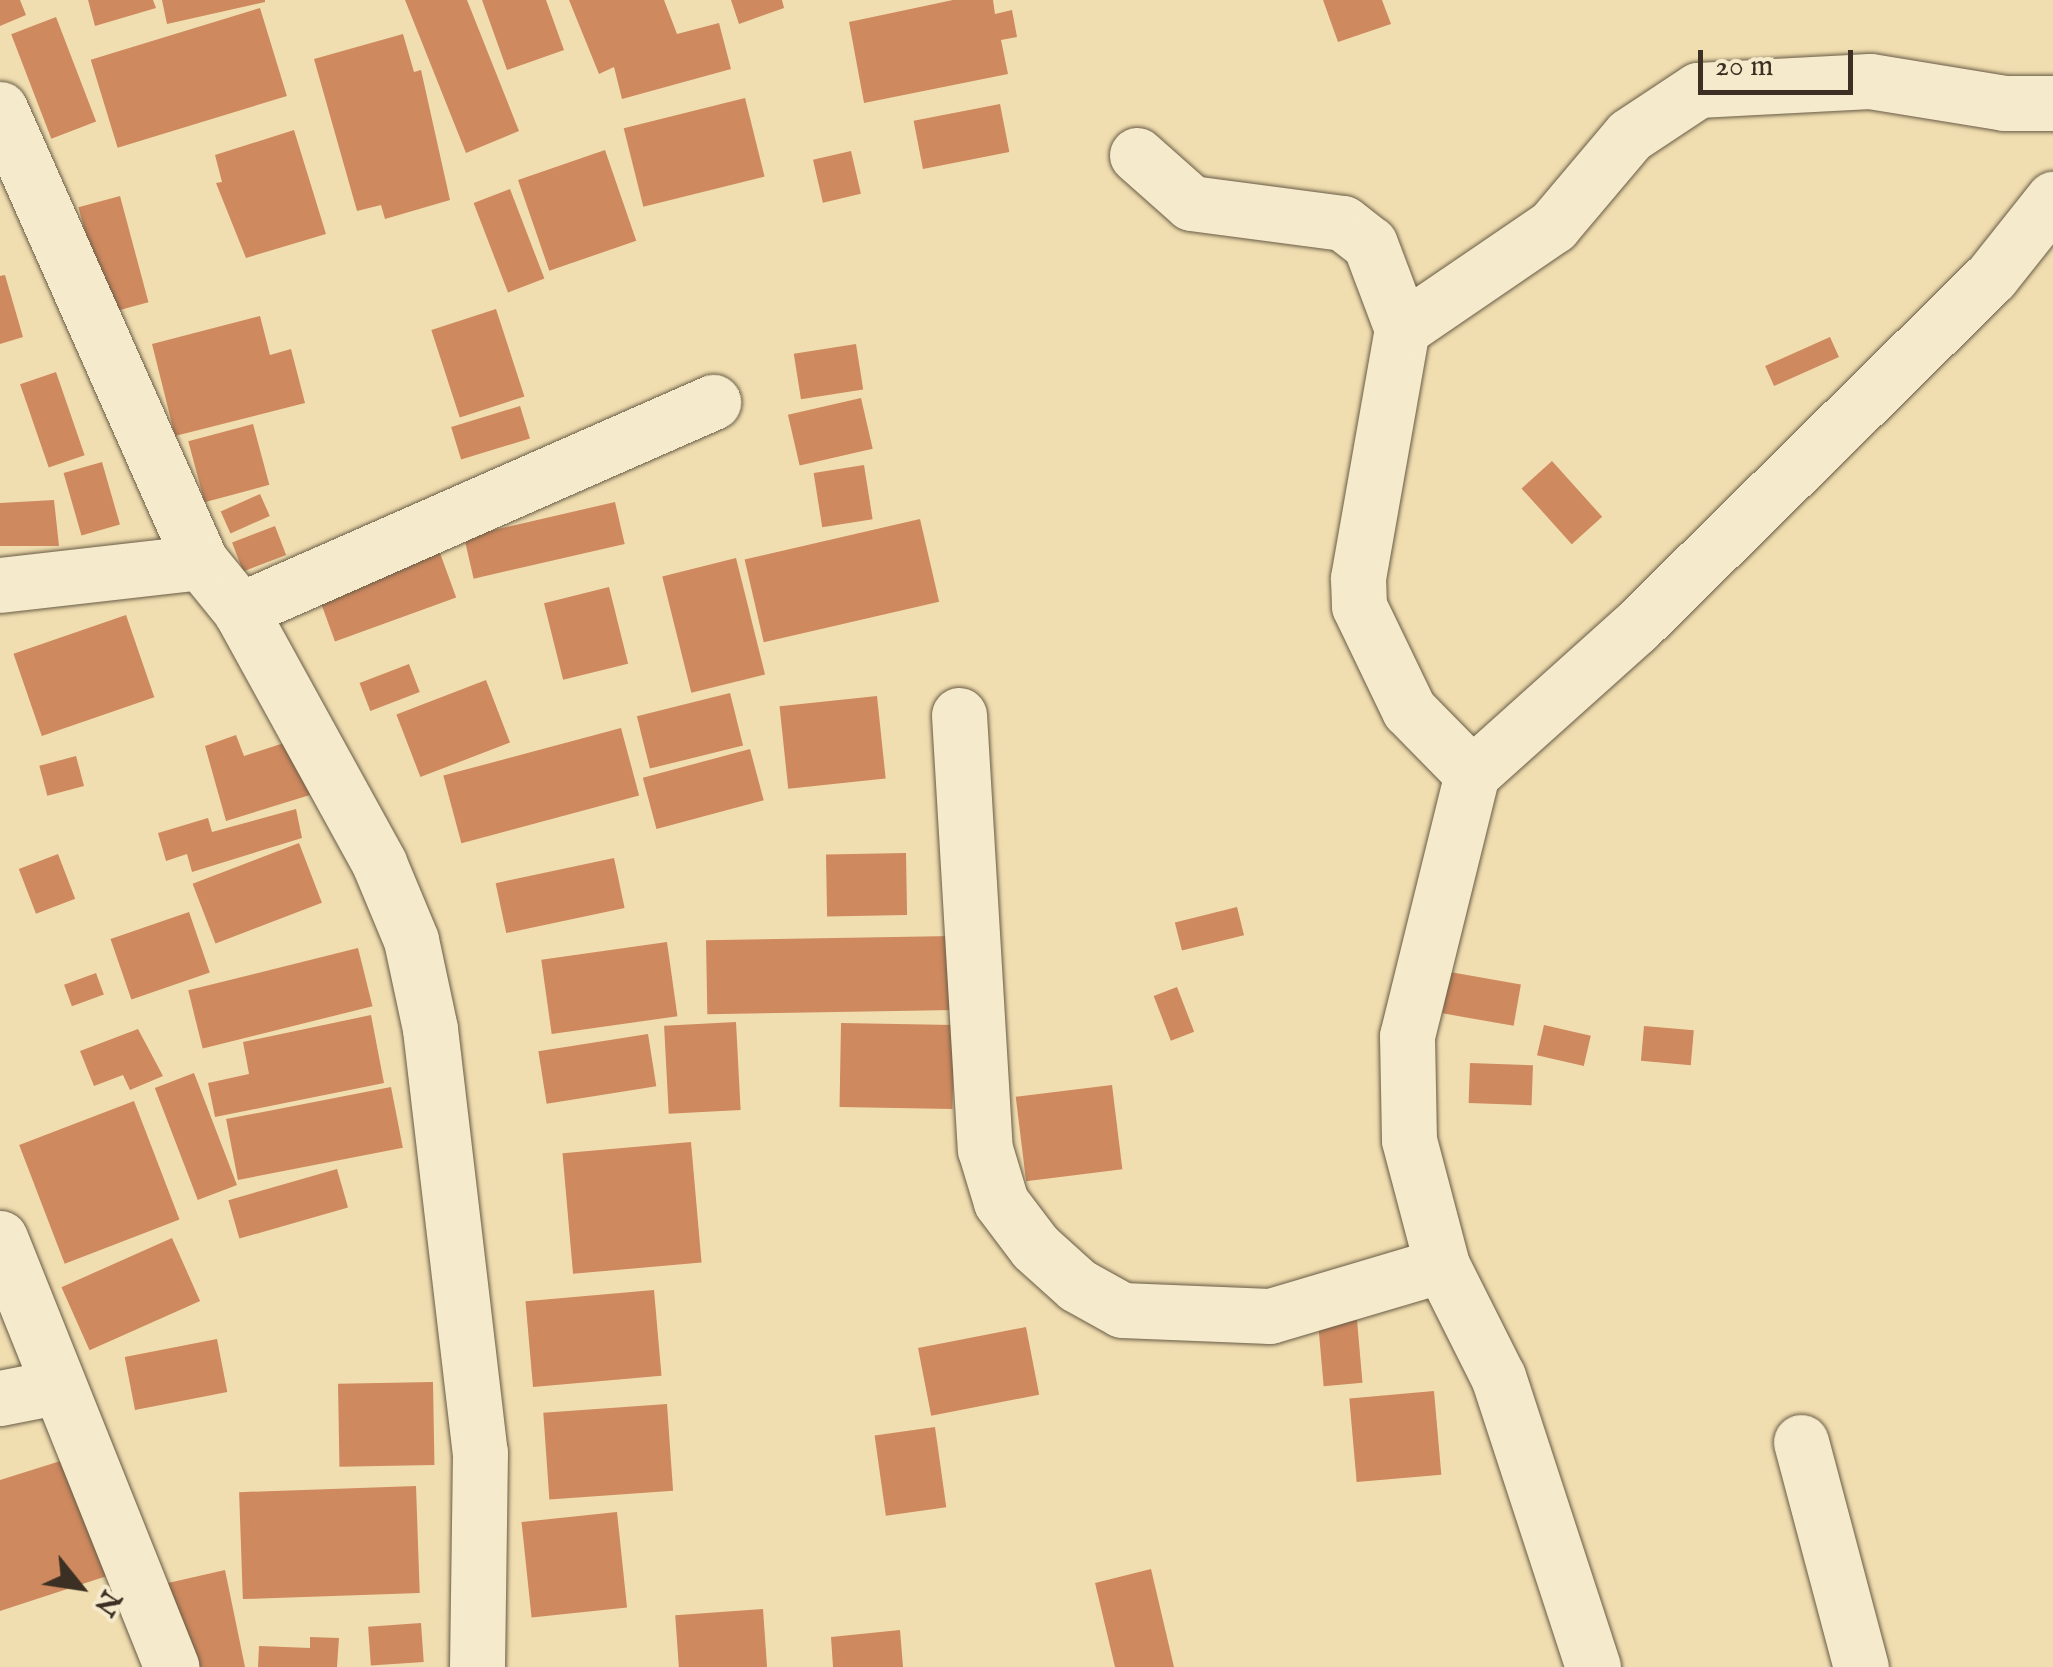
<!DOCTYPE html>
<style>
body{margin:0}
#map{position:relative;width:2053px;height:1667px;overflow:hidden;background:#f1deb0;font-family:"IM FELL English",serif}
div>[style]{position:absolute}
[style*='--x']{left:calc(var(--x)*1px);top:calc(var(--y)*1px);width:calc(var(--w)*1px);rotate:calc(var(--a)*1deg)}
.building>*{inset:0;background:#ce895f;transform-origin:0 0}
.roads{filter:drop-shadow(0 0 2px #685c46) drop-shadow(0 0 2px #685c46)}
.street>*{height:55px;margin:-27.5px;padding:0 27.5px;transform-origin:27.5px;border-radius:27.5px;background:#f6eacc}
span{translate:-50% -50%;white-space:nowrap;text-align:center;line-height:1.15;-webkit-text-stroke:8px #f6eacc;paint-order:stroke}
.north{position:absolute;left:30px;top:1537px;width:100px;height:100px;-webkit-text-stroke:8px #f6eacc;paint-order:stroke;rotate:120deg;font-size:28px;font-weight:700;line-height:40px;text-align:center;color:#3b3023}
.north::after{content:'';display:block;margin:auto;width:35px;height:45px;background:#3b3023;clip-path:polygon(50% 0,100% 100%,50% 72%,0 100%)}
.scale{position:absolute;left:1698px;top:50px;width:155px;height:45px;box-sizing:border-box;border:5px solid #3b3023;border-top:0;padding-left:12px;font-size:30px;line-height:35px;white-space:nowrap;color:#3b3023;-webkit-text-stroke:8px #f6eacc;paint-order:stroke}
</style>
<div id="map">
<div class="building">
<div style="clip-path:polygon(0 0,20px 0,26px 15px,0 26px)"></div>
<div style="clip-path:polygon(88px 0,153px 0,156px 8px,95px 26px)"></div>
<div style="clip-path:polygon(162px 0,265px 0,265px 2px,167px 24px)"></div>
<div style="clip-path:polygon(405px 0,467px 0,519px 131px,466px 153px)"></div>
<div style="clip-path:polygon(482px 0,546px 0,564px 50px,507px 70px)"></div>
<div style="clip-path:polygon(569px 0,664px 0,677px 34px,719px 23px,731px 69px,622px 99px,614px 67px,599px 74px)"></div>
<div style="clip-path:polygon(731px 0,782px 0,784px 8px,739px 24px)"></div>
<div style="clip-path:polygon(953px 0,993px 0,995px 14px,1012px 10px,1017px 37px,1001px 40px,1008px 74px,864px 103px,849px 22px)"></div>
<div style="clip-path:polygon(1323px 0,1382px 0,1391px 24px,1338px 42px)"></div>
<div style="left:260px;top:8px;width:92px;height:177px;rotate:73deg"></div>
<div style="left:56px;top:17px;width:112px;height:48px;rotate:69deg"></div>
<div style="clip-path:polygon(403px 34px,414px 72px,421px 70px,450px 200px,385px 219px,381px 205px,357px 211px,314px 59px)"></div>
<div style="left:745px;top:98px;width:81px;height:125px;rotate:76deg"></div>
<div style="left:1000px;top:104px;width:49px;height:88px;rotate:79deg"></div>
<div style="clip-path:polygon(294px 130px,326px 234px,246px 258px,216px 183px,222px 182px,215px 155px)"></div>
<div style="left:605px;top:150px;width:96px;height:92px;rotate:71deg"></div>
<div style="left:851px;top:151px;width:44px;height:39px;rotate:77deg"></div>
<div style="left:510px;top:189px;width:96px;height:39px;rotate:69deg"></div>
<div style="left:120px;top:196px;width:110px;height:43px;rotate:75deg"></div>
<div style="clip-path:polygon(5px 275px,23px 337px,0 344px,0 276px)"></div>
<div style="left:496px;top:309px;width:92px;height:68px;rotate:72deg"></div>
<div style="clip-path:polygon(260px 316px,270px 355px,291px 349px,305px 403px,175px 436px,152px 344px)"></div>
<div style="left:1830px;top:337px;width:22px;height:71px;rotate:66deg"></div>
<div style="left:856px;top:344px;width:46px;height:63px;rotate:81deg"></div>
<div style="left:56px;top:372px;width:88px;height:38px;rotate:71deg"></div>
<div style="left:861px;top:398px;width:52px;height:75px;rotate:77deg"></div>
<div style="left:520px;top:406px;width:34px;height:72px;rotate:73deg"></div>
<div style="left:253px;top:424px;width:63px;height:67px;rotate:75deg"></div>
<div style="left:1552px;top:461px;width:75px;height:41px;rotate:48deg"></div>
<div style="left:102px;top:462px;width:65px;height:40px;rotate:74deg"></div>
<div style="left:864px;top:465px;width:55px;height:51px;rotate:81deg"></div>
<div style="left:260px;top:494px;width:24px;height:43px;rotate:66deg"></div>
<div style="clip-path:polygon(54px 500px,59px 546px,0 546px,0 503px)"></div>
<div style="left:615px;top:502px;width:43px;height:155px;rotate:77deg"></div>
<div style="left:920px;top:519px;width:85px;height:180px;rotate:77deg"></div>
<div style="left:275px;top:526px;width:31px;height:46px;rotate:69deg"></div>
<div style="left:436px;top:542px;width:59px;height:129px;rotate:70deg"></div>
<div style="left:736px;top:558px;width:120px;height:76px;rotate:76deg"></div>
<div style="left:609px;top:587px;width:79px;height:67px;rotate:76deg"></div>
<div style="left:126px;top:615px;width:87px;height:119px;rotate:71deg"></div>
<div style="left:409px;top:664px;width:30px;height:53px;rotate:69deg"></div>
<div style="left:486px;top:680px;width:67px;height:96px;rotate:69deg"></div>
<div style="left:730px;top:693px;width:54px;height:96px;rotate:76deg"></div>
<div style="left:877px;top:696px;width:83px;height:98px;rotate:84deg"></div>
<div style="left:621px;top:728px;width:70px;height:184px;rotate:75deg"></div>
<div style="clip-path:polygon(236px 735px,244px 756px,293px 740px,310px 795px,226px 821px,205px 746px)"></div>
<div style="left:750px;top:749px;width:53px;height:111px;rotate:75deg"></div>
<div style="left:76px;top:756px;width:31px;height:38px;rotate:75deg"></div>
<div style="clip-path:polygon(296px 809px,302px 838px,192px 872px,187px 854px,166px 861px,158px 833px,208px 818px,212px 832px)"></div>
<div style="left:299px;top:843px;width:64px;height:114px;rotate:69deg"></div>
<div style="left:906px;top:853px;width:62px;height:80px;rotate:89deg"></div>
<div style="left:58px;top:854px;width:48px;height:42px;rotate:69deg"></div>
<div style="left:614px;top:858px;width:51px;height:121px;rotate:78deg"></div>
<div style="left:1237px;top:907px;width:29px;height:64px;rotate:76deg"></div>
<div style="left:189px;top:912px;width:64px;height:83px;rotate:71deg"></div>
<div style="left:953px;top:936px;width:74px;height:247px;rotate:89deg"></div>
<div style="left:667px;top:942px;width:75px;height:127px;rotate:82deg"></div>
<div style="left:358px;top:948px;width:60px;height:175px;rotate:76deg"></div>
<div style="left:1450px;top:972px;width:72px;height:42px;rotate:10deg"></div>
<div style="left:96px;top:973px;width:23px;height:34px;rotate:70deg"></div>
<div style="left:1177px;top:987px;width:48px;height:25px;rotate:69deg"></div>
<div style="clip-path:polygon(371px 1015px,384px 1083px,215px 1117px,208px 1083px,249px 1074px,243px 1042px)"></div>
<div style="left:736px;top:1022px;width:88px;height:72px;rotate:87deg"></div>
<div style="left:841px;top:1023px;width:113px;height:84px;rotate:1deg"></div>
<div style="left:1544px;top:1025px;width:48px;height:31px;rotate:13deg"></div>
<div style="left:1644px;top:1026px;width:50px;height:35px;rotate:5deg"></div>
<div style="clip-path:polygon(138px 1029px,163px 1076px,130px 1090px,123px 1075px,94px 1086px,80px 1051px)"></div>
<div style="left:648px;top:1034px;width:53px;height:111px;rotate:81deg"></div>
<div style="left:1470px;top:1063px;width:63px;height:40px;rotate:2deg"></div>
<div style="left:194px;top:1073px;width:120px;height:42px;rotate:69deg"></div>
<div style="left:1112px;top:1085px;width:85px;height:97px;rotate:83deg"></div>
<div style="left:391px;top:1087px;width:62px;height:168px;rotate:79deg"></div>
<div style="left:134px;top:1101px;width:127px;height:123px;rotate:69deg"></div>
<div style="left:691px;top:1142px;width:121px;height:129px;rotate:85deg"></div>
<div style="left:337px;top:1169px;width:40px;height:113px;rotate:74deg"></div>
<div style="left:172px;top:1238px;width:69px;height:121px;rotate:66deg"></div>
<div style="left:654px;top:1290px;width:86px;height:129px;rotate:85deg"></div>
<div style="left:1357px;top:1320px;width:63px;height:39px;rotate:85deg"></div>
<div style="left:1026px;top:1327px;width:69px;height:110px;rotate:79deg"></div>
<div style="left:217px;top:1339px;width:54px;height:94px;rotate:79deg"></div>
<div style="left:433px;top:1382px;width:83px;height:95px;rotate:89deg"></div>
<div style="left:1434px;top:1391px;width:84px;height:85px;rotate:85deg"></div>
<div style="left:667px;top:1404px;width:87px;height:124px;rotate:86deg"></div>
<div style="left:935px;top:1427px;width:81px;height:61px;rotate:82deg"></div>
<div style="clip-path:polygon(70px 1458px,107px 1576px,0 1611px,0 1480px)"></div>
<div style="left:416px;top:1486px;width:107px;height:177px;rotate:88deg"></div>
<div style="left:617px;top:1512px;width:96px;height:96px;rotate:84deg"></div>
<div style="clip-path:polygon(1151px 1569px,1174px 1667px,1115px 1667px,1095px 1583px)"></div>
<div style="clip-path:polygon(225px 1570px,245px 1667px,186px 1667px,168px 1583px)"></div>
<div style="left:763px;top:1609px;width:58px;height:88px;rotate:86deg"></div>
<div style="left:421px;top:1623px;width:39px;height:53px;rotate:86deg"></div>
<div style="clip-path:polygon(900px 1630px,903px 1667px,833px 1667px,831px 1637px)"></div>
<div style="clip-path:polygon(310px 1637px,339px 1638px,337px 1667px,258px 1667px,259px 1646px,310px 1648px)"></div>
</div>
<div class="roads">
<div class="street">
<div style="--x:0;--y:109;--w:496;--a:66.1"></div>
<div style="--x:201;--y:562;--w:62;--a:50.9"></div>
<div style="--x:240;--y:610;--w:289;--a:61.2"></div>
<div style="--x:379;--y:863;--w:83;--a:67.4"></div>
<div style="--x:411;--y:940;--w:91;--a:77.9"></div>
<div style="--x:430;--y:1029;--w:426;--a:83.3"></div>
<div style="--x:480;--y:1452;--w:215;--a:90.8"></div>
<div style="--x:1137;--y:155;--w:72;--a:41.6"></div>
<div style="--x:1191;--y:203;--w:153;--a:7.5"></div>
<div style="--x:1343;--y:223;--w:34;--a:38"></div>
<div style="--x:1370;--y:244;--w:91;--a:69.4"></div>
<div style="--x:0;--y:585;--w:202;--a:-6.5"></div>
<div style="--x:240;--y:610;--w:517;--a:-23.74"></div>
<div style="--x:959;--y:715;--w:435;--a:86.6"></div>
<div style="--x:985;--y:1149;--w:55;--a:73.2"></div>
<div style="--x:1001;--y:1202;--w:56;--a:52.9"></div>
<div style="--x:1035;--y:1247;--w:57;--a:42.1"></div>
<div style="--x:1077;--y:1285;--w:51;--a:29.1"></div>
<div style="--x:1122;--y:1310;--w:148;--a:2.3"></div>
<div style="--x:1270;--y:1316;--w:179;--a:-16.5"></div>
<div style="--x:1472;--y:774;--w:90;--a:-134.5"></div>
<div style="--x:1409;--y:710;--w:115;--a:-115.7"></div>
<div style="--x:1359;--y:606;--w:28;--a:-92"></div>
<div style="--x:1358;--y:578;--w:253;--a:-80"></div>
<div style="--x:1402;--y:329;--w:183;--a:-34.3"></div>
<div style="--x:1553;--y:226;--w:119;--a:-49.8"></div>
<div style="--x:1630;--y:135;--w:82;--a:-33.5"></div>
<div style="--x:1698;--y:90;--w:172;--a:-3"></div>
<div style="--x:1870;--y:81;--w:136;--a:9.3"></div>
<div style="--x:2004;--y:103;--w:49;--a:0"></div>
<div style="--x:0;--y:1238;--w:462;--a:68.2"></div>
<div style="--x:0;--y:1398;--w:57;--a:-11.1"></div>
<div style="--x:1801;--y:1442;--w:233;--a:75.1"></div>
<div style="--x:1593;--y:1667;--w:305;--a:-108.1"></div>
<div style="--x:1498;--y:1377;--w:125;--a:-116.6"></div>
<div style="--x:1442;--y:1265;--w:129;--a:-104.8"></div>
<div style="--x:1409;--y:1140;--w:104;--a:-91.1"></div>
<div style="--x:1407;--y:1036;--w:270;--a:-76.1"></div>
<div style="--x:1472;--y:774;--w:219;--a:-41.9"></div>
<div style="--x:1635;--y:628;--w:500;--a:-44.6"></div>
<div style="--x:1991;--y:277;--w:100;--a:-51.5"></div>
</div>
</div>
<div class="north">N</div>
<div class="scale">20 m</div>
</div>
